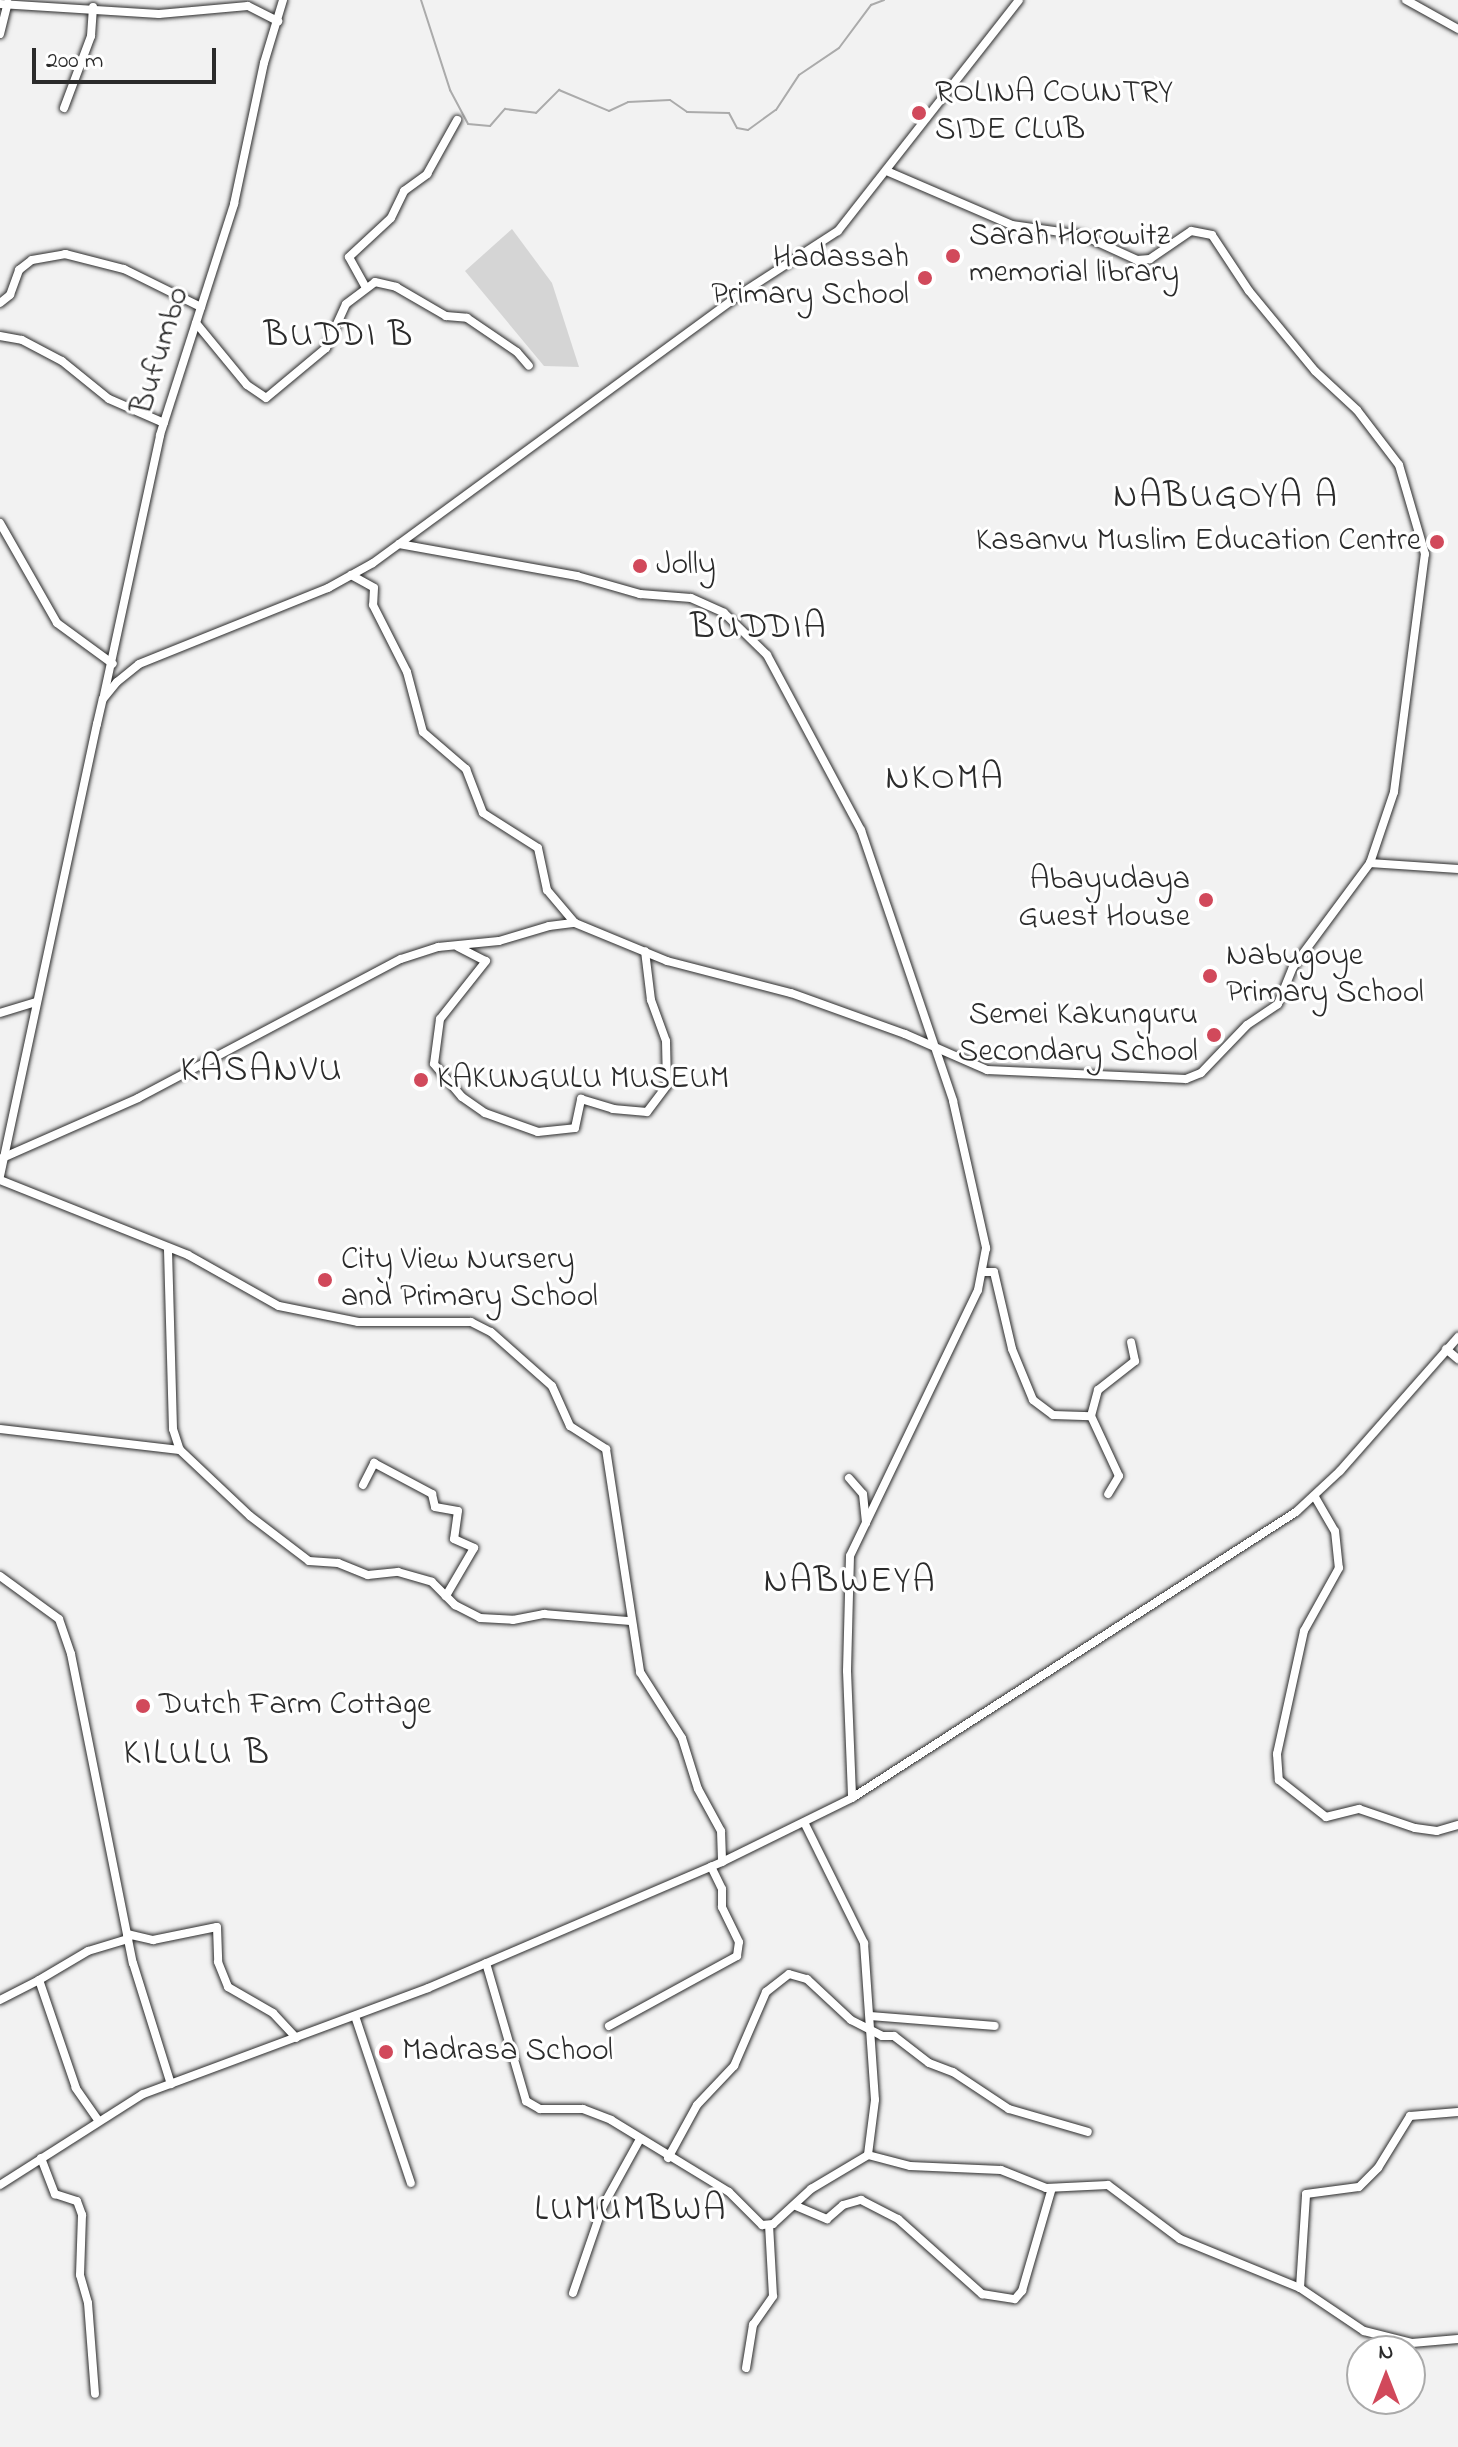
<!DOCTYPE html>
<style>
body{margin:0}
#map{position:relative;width:1458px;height:2447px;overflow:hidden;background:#f2f2f2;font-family:"Indie Flower",sans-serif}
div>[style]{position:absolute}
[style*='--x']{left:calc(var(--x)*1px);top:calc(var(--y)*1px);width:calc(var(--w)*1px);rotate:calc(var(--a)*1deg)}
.green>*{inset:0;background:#d5d5d5}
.stream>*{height:2px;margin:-1px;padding:0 1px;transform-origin:1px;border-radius:1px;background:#ababab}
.roads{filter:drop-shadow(0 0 2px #2b2b2b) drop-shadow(0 0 2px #2b2b2b)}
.minor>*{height:8px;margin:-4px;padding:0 4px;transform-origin:4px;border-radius:4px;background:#fff}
.dots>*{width:22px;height:22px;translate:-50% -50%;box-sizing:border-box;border:4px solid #fff;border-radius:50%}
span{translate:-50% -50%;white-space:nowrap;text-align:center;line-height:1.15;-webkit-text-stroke:6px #fff;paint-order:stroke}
.poi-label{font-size:32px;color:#2b2b2b}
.left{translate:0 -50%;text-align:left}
.right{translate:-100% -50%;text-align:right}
.street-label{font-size:32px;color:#2b2b2b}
.quarter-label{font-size:36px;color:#2b2b2b;letter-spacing:2px}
.north{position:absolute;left:1346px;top:2335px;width:80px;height:80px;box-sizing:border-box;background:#fff;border:2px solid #aaa;border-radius:50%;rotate:0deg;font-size:22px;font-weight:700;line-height:32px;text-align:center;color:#2b2b2b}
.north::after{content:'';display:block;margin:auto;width:28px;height:36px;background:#d1495b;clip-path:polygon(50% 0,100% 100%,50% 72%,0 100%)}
.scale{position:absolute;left:32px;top:48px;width:184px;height:36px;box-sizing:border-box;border:4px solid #2b2b2b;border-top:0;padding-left:10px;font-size:24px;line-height:28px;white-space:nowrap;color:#2b2b2b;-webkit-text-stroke:6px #fff;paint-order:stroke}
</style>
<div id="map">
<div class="green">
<div style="clip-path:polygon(512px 229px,552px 283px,579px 367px,544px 366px,465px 271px)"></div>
</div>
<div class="stream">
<div style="--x:421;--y:0;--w:95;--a:72.1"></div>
<div style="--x:450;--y:90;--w:38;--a:62"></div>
<div style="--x:468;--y:124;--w:22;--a:5"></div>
<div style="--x:490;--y:126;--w:23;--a:-49"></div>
<div style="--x:505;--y:109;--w:31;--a:7"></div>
<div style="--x:536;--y:113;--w:33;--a:-45"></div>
<div style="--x:559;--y:90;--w:54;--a:22.8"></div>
<div style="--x:609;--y:111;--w:21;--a:-25"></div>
<div style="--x:628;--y:102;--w:42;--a:-2.7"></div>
<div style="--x:670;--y:100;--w:21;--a:35"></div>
<div style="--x:687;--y:112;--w:42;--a:1.4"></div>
<div style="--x:729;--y:113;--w:17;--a:62"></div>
<div style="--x:737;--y:128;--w:11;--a:10"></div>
<div style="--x:748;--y:130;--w:34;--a:-36"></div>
<div style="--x:776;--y:110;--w:42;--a:-56.7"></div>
<div style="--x:799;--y:75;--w:48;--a:-34"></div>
<div style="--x:839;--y:48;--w:54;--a:-53.3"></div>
<div style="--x:871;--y:5;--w:14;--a:-21"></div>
</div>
<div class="roads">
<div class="minor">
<div style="--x:1406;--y:0;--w:60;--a:29.1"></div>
<div style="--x:0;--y:4;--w:159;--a:3.6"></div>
<div style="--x:159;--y:14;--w:89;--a:-5.1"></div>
<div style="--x:248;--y:6;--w:34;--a:27"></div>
<div style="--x:0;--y:34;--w:32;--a:-76"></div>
<div style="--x:64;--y:108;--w:77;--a:-69.4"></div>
<div style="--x:91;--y:36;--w:29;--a:-86"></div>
<div style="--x:365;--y:286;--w:33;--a:-119"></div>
<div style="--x:349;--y:257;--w:57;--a:-42.9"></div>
<div style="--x:391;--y:218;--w:30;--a:-64"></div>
<div style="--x:404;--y:191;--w:29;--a:-36"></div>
<div style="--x:427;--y:174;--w:62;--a:-60.9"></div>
<div style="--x:0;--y:303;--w:13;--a:-39"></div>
<div style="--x:10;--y:295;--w:27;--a:-70"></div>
<div style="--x:19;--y:270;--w:16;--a:-38"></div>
<div style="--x:32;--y:260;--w:34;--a:-10"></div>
<div style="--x:65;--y:254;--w:61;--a:14.3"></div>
<div style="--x:124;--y:269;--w:86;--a:26.3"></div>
<div style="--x:196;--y:323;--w:80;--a:50.6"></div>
<div style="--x:247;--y:385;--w:23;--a:34"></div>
<div style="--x:266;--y:398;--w:78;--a:-39.8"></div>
<div style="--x:326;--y:348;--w:48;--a:-65.6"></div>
<div style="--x:346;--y:304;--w:36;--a:-37"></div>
<div style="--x:375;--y:282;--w:22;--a:13"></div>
<div style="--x:396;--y:287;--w:58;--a:30.1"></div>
<div style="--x:446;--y:316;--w:21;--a:5"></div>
<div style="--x:467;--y:318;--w:60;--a:34.2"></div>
<div style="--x:517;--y:352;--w:18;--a:49"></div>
<div style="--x:0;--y:336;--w:22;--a:10"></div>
<div style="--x:22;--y:340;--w:45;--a:27.7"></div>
<div style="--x:62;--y:361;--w:60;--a:39"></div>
<div style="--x:109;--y:399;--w:60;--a:23.6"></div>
<div style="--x:0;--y:523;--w:115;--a:60.3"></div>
<div style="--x:57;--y:623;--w:69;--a:36.2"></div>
<div style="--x:399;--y:544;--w:181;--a:10.2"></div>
<div style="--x:577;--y:576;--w:66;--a:15.9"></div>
<div style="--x:640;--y:594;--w:51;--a:4.5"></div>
<div style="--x:691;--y:598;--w:36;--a:24"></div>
<div style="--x:724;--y:613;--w:60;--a:44.3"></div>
<div style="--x:767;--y:655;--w:199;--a:61.8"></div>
<div style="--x:861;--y:830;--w:286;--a:71.2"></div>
<div style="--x:953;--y:1101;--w:151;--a:77.3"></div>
<div style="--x:986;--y:1248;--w:43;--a:100.8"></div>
<div style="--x:978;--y:1290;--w:295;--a:115.7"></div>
<div style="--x:850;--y:1556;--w:115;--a:91.5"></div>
<div style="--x:847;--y:1671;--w:127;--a:87.7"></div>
<div style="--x:351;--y:575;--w:26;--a:29"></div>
<div style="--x:374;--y:588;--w:17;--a:93"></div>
<div style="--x:373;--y:605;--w:75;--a:63.1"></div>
<div style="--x:407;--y:672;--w:62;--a:75.1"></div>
<div style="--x:423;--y:732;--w:57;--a:40.7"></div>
<div style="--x:466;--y:769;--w:47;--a:68.9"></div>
<div style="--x:483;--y:813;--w:65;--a:32.5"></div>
<div style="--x:538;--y:848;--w:43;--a:77.9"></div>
<div style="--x:547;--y:890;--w:43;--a:49.7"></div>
<div style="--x:104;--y:695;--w:266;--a:-77.8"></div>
<div style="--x:160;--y:435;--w:243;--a:-72.2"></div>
<div style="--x:234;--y:204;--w:144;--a:-78"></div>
<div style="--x:264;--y:63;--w:66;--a:-73.2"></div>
<div style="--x:1370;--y:863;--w:88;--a:3.9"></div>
<div style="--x:458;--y:947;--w:31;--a:27"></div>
<div style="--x:486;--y:961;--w:74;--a:128.4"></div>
<div style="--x:440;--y:1019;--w:45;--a:97.6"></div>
<div style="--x:434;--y:1064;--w:43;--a:49.7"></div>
<div style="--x:462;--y:1097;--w:28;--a:35"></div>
<div style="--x:485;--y:1113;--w:56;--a:19.7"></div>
<div style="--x:538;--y:1132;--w:37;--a:-6"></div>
<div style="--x:575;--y:1128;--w:30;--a:-78"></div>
<div style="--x:581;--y:1099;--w:34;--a:17"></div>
<div style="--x:613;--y:1109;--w:34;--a:5"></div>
<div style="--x:647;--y:1112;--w:34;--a:-53"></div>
<div style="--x:667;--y:1085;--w:44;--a:-91.3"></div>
<div style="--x:666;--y:1041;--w:44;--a:-110.1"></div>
<div style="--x:651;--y:1000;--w:49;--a:-97"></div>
<div style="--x:0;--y:1013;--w:37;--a:-17"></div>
<div style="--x:0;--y:1159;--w:151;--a:-23.8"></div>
<div style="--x:138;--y:1098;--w:297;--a:-27.9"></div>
<div style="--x:401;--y:959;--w:39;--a:-18"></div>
<div style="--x:438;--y:947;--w:61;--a:-5.6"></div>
<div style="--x:499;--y:941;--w:52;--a:-16.7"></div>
<div style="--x:549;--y:926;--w:26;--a:-7"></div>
<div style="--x:575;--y:923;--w:100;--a:22.4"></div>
<div style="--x:667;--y:961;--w:128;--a:14.5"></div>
<div style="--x:791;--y:993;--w:121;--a:19.8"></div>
<div style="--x:905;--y:1034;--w:90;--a:23.7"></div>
<div style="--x:987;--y:1070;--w:199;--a:2.6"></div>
<div style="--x:1186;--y:1079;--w:16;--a:-22"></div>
<div style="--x:1201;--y:1073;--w:66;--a:-46.2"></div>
<div style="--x:1247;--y:1025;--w:37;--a:-34"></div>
<div style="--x:1278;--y:1004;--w:40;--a:-68"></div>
<div style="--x:1293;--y:967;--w:129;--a:-53.5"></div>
<div style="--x:1370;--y:863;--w:75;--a:-71.3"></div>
<div style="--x:1394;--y:792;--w:240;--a:-82.6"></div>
<div style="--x:1425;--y:554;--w:93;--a:-106.3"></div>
<div style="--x:1399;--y:465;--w:69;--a:-127.4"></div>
<div style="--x:1357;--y:410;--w:57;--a:-137.1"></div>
<div style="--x:1315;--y:371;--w:104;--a:-129.5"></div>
<div style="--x:1249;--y:291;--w:67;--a:-123.5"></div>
<div style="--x:1212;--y:235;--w:21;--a:-169"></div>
<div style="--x:1191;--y:231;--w:50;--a:145.7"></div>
<div style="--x:1150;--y:259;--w:13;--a:176"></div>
<div style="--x:1137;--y:260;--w:60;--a:-155.6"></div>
<div style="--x:1082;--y:235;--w:71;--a:-171.9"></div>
<div style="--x:1012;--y:225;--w:134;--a:-156.7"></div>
<div style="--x:0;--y:1176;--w:462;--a:-77.9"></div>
<div style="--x:97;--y:724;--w:26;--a:-77"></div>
<div style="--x:103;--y:699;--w:22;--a:-51"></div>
<div style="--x:117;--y:682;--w:28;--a:-39"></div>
<div style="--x:139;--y:664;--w:204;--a:-21.9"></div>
<div style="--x:328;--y:588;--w:51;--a:-29.1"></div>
<div style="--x:373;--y:563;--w:457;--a:-36.2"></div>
<div style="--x:742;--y:293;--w:114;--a:-32.9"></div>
<div style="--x:838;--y:231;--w:293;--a:-51.9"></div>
<div style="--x:0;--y:1180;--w:202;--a:21.7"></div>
<div style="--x:188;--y:1255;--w:104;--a:29.3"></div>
<div style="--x:279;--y:1306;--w:81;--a:11.4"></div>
<div style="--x:358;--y:1322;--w:113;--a:0"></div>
<div style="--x:471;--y:1322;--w:22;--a:27"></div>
<div style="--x:491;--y:1332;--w:81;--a:41.5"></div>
<div style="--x:552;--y:1386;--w:44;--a:65.8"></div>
<div style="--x:570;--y:1426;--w:43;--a:32.6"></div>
<div style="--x:606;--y:1449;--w:226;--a:81.3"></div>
<div style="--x:640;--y:1672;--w:78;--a:57.5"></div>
<div style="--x:682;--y:1738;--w:53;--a:72.6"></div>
<div style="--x:698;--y:1789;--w:48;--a:61.3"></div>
<div style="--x:721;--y:1831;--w:31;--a:88"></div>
<div style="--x:168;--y:1250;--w:179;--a:88.4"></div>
<div style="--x:173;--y:1429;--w:22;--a:72"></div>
<div style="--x:180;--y:1450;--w:96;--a:43.3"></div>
<div style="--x:250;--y:1516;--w:74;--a:37.3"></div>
<div style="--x:309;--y:1561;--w:29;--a:4"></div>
<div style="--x:338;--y:1563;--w:32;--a:22"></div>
<div style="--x:368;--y:1575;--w:30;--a:-6"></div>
<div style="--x:398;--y:1572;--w:35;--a:16"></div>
<div style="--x:432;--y:1582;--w:33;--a:45"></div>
<div style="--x:455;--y:1605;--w:28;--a:27"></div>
<div style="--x:480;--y:1618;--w:33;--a:3"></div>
<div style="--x:513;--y:1620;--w:32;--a:-11"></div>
<div style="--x:544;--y:1614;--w:86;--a:4.7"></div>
<div style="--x:984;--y:1272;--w:10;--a:0"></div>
<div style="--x:994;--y:1272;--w:79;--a:76.8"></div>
<div style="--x:1012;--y:1349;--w:55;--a:67.6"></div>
<div style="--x:1033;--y:1400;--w:25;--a:37"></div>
<div style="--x:1053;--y:1415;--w:38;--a:2"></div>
<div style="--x:1091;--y:1416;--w:27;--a:-75"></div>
<div style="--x:1098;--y:1390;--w:47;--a:-38.1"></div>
<div style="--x:1135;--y:1361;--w:19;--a:-102"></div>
<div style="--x:1446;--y:1349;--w:16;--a:40"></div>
<div style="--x:1091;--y:1416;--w:66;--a:65"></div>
<div style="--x:1119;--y:1476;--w:21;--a:121"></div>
<div style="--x:0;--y:1429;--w:181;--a:6.7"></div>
<div style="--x:849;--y:1478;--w:21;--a:49"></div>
<div style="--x:863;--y:1494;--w:29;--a:84"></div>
<div style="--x:363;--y:1485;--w:25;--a:-63"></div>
<div style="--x:374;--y:1463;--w:66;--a:28.1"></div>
<div style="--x:432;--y:1494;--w:13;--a:77"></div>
<div style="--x:435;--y:1507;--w:23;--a:10"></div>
<div style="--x:458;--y:1511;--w:28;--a:98"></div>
<div style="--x:454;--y:1539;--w:22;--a:24"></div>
<div style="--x:474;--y:1548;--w:56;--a:120.3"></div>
<div style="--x:1315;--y:1497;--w:39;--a:60"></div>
<div style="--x:1335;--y:1531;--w:37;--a:84"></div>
<div style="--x:1339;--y:1568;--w:72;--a:119.1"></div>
<div style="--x:1304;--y:1631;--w:126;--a:102.4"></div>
<div style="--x:1277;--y:1754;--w:26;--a:86"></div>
<div style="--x:1279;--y:1780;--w:60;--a:38.2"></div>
<div style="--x:1326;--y:1817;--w:34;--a:-14"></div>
<div style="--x:1359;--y:1809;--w:59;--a:18.7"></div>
<div style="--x:1415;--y:1828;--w:22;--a:8"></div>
<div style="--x:1437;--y:1831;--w:22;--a:-16"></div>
<div style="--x:0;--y:1576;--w:73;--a:36.1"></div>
<div style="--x:59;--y:1619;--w:37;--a:71"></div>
<div style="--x:71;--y:1654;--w:315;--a:78.7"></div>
<div style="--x:133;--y:1963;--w:127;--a:72.6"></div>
<div style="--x:805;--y:1824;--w:133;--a:63.6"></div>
<div style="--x:864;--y:1943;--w:157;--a:86"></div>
<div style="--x:875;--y:2100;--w:55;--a:97.3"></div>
<div style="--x:868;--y:2155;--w:43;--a:14.7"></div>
<div style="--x:910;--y:2166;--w:91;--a:2.5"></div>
<div style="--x:1001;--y:2170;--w:48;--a:21.8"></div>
<div style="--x:1046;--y:2188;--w:62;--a:-2.8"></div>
<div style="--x:1108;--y:2185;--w:90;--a:36.9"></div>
<div style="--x:1180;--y:2239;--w:130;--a:22.2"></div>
<div style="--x:1300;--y:2288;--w:77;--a:33.9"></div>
<div style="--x:1364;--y:2331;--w:49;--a:14"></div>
<div style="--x:1412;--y:2343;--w:46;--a:-5"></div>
<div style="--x:127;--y:1934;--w:27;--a:13"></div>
<div style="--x:153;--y:1940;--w:65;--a:-11.5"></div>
<div style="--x:217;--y:1927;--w:35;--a:88"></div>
<div style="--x:218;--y:1962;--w:27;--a:68"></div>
<div style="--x:228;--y:1987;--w:52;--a:30"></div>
<div style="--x:273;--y:2013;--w:34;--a:47"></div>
<div style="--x:486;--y:1963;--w:144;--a:73.8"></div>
<div style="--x:526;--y:2101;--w:16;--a:30"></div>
<div style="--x:540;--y:2109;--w:43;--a:0"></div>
<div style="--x:583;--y:2109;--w:30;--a:21"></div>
<div style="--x:611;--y:2120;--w:138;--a:31.4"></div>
<div style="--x:729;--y:2192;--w:47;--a:45"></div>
<div style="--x:762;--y:2225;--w:11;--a:-5"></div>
<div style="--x:773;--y:2224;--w:52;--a:-42.6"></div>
<div style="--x:811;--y:2189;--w:66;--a:-30.8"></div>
<div style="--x:0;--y:2000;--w:44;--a:-27.1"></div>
<div style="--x:355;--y:2016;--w:176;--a:71.5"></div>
<div style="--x:871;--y:2016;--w:124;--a:4.6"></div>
<div style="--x:609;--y:2026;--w:146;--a:-28.7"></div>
<div style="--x:737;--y:1956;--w:14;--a:-82"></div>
<div style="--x:739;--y:1942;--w:39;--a:-116"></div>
<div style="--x:722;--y:1907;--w:18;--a:-90"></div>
<div style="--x:722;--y:1889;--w:25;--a:-116"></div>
<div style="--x:98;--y:2120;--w:39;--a:-125"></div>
<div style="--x:76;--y:2088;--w:114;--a:-108.9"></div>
<div style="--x:39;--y:1980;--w:57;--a:-30.6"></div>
<div style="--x:88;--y:1951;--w:42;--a:-16.7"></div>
<div style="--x:41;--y:2158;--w:39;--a:69"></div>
<div style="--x:55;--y:2194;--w:23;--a:18"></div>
<div style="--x:77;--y:2201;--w:15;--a:70"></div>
<div style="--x:82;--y:2215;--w:60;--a:91.9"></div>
<div style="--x:80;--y:2275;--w:29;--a:74"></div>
<div style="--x:88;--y:2303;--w:91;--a:85.6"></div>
<div style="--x:668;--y:2158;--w:60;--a:-61.3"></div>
<div style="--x:697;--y:2105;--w:54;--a:-46.5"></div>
<div style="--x:734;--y:2066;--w:81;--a:-66.6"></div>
<div style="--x:766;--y:1992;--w:29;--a:-38"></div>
<div style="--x:789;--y:1974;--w:19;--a:16"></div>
<div style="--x:807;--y:1979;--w:60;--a:43"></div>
<div style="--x:851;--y:2020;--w:35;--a:27"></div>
<div style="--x:882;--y:2036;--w:12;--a:0"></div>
<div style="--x:894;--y:2036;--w:44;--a:37.6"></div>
<div style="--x:929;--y:2063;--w:26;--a:21"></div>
<div style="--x:953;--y:2072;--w:67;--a:33.5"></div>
<div style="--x:1009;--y:2109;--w:82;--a:16.2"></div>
<div style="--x:0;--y:2185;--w:169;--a:-32.5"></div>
<div style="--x:143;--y:2094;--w:304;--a:-20.4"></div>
<div style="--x:428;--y:1988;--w:320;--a:-23.2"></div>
<div style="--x:722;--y:1862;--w:145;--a:-26.2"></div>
<div style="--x:852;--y:1798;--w:528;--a:-32.79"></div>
<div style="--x:1296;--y:1512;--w:60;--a:-43"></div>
<div style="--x:1340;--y:1471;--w:179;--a:-48.6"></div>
<div style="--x:796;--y:2206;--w:34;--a:23"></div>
<div style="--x:827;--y:2219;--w:21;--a:-41"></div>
<div style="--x:843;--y:2205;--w:19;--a:-16"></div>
<div style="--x:861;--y:2200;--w:42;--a:27.2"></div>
<div style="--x:898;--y:2219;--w:113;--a:41.8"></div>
<div style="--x:982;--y:2294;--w:33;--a:9"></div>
<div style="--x:1015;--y:2299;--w:11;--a:-49"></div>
<div style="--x:1022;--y:2291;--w:107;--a:-73.8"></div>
<div style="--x:1300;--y:2288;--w:94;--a:-86.3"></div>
<div style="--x:1306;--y:2194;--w:53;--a:-7.5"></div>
<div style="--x:1359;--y:2187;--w:27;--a:-45"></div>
<div style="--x:1378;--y:2168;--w:61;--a:-58.4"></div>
<div style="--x:1410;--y:2116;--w:48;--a:-4.8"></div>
<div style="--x:573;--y:2293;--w:92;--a:-71"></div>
<div style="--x:603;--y:2206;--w:77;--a:-61.1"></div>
<div style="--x:746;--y:2368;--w:44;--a:-80.8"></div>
<div style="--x:753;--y:2325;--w:35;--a:-55"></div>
<div style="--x:773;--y:2296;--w:71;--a:-93.2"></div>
</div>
</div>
<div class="dots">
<div style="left:919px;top:113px;background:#d1495b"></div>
<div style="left:953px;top:256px;background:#d1495b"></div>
<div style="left:925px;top:278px;background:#d1495b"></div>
<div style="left:1437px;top:542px;background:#d1495b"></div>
<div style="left:640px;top:566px;background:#d1495b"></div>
<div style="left:1206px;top:900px;background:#d1495b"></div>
<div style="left:1210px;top:976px;background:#d1495b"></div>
<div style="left:1214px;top:1035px;background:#d1495b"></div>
<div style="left:421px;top:1080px;background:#d1495b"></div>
<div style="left:325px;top:1280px;background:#d1495b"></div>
<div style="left:143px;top:1706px;background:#d1495b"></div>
<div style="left:386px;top:2052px;background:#d1495b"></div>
</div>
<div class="poi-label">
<span class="left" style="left:935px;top:113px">ROLINA COUNTRY<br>SIDE CLUB</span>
<span class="left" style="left:969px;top:256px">Sarah Horowitz<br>memorial library</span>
<span class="right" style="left:909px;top:278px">Hadassah<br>Primary School</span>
<span class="right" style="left:1421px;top:542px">Kasanvu Muslim Education Centre</span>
<span class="left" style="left:656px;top:566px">Jolly</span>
<span class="right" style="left:1190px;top:900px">Abayudaya<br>Guest House</span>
<span class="left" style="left:1226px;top:976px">Nabugoye<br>Primary School</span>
<span class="right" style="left:1198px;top:1035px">Semei Kakunguru<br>Secondary School</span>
<span class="left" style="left:437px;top:1080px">KAKUNGULU MUSEUM</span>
<span class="left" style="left:341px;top:1280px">City View Nursery<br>and Primary School</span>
<span class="left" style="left:159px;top:1706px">Dutch Farm Cottage</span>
<span class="left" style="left:402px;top:2052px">Madrasa School</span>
</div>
<div class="street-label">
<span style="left:162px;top:351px;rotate:-73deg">Bufumbo</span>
</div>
<div class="quarter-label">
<span style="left:339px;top:337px">BUDDI B</span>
<span style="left:1226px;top:498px">NABUGOYA A</span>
<span style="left:759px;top:629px">BUDDIA</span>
<span style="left:945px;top:780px">NKOMA</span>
<span style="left:262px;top:1072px">KASANVU</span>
<span style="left:850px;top:1583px">NABWEYA</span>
<span style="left:197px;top:1755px">KILULU B</span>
<span style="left:631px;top:2211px">LUMUMBWA</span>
</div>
<div class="north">N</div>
<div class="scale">200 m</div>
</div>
